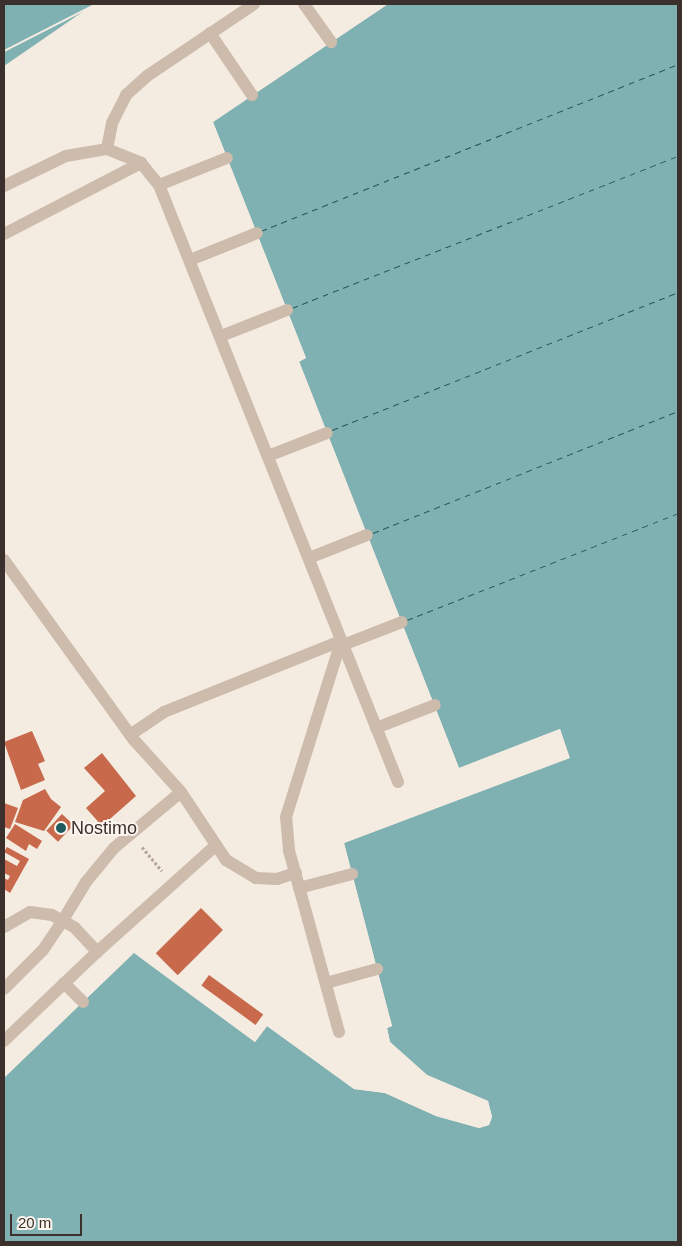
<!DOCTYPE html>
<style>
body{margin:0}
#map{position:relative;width:682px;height:1246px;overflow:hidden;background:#f4ebe1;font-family:Helvetica,sans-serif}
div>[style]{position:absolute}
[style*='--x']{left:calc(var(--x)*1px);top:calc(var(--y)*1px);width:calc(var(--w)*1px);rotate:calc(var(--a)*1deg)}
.water>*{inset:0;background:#7fb0b2}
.pier>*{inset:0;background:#f4ebe1;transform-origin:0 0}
.ferry>*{height:1px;margin-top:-0.5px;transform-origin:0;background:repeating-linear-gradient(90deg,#1f5a5e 0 6px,transparent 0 11px)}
.building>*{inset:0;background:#c8694b;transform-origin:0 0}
.path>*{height:3px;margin-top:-1.5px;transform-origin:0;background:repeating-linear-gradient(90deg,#b9a596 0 2.5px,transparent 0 5px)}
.service>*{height:12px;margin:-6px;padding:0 6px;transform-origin:6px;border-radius:6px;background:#cdbbac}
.minor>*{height:12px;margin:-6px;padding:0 6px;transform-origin:6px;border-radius:6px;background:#cdbbac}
.dots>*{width:14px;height:14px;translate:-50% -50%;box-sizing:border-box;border:2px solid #fbf5ee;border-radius:50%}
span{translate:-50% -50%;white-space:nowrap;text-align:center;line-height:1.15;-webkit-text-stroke:4px #fbf5ee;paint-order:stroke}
.poi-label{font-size:18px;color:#3b302b}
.left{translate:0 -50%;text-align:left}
.frame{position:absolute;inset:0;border:5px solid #3b302b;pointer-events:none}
.scale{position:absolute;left:10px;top:1214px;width:72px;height:22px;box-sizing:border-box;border:2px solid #3b302b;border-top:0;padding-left:6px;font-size:15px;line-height:18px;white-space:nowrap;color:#3b302b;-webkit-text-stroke:4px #fbf5ee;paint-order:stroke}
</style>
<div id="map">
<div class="water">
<div style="clip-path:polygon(4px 4px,94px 4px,4px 66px)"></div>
<div style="clip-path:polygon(388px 4px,678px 4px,678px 1242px,4px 1242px,4px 1078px,134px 953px,255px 1042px,267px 1026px,354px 1089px,385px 1093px,436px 1116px,479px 1128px,489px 1125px,492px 1117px,488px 1101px,427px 1075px,390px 1042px,387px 1028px,392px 1026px,344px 843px,569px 758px,560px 729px,459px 768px,299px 361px,306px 358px,213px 122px)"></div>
</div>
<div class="pier">
<div style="left:94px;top:4px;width:2px;height:109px;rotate:63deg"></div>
<div style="clip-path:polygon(383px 4px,388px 4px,213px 122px,306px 358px,299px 362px,459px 768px,560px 729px,570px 758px,344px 843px,392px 1026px,387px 1028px,390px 1042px,427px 1075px,488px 1101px,492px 1117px,489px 1125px,479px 1128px,436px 1116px,385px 1093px,354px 1089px,267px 1026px,255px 1042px,134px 953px,255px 1038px,268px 1024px,356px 1086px,386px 1090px,437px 1114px,479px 1125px,487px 1123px,490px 1109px,486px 1103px,426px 1077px,388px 1043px,384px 1028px,389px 1025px,342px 842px,567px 756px,558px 732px,457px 769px,296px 362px,303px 357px,210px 122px)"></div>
</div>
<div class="ferry">
<div style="--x:261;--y:231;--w:449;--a:-21.8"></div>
<div style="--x:292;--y:308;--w:415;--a:-21.5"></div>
<div style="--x:332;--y:430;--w:373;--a:-21.7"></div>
<div style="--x:373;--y:533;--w:328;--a:-21.8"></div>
<div style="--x:407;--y:620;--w:291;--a:-21.5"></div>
</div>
<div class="building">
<div style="clip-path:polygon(32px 731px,45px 761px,38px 764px,45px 780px,21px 790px,4px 742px)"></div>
<div style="clip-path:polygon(102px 753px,136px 796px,102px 826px,86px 808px,105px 791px,84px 768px)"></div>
<div style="clip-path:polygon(45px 789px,51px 799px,61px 807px,44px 831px,15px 822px,23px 800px)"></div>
<div style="clip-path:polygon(4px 803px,18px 808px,10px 829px,4px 827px)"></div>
<div style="left:62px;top:814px;width:16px;height:23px;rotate:43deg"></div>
<div style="clip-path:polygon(15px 824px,42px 841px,37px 849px,29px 844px,26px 851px,6px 838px)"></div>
<div style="clip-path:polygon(7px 847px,29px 859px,10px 893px,4px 889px,4px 878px,8px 880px,10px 876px,4px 873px,4px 859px,17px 866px,20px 861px,4px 852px)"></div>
<div style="left:201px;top:908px;width:31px;height:64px;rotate:45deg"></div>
<div style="left:209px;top:975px;width:67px;height:13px;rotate:36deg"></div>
</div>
<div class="path">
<div style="--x:142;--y:847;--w:31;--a:50"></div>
</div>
<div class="service">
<div style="--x:304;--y:4;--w:47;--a:54.6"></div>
<div style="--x:210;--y:33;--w:75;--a:55.9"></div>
<div style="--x:107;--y:149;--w:26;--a:-79"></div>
<div style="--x:112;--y:123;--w:31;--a:-63"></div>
<div style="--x:126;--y:95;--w:28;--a:-42"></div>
<div style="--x:147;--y:76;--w:129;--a:-33.9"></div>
<div style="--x:159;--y:185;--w:73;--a:-21.7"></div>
<div style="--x:4;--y:186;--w:69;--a:-25.8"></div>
<div style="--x:66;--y:156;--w:42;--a:-9.7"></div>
<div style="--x:107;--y:149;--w:37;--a:22"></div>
<div style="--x:141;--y:163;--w:28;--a:51"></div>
<div style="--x:159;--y:185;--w:643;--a:68.18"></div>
<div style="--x:4;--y:234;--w:154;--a:-27.4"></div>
<div style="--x:190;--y:260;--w:72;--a:-21.9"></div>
<div style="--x:221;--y:336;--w:71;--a:-21.5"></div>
<div style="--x:268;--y:456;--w:63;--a:-21.3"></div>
<div style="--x:309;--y:558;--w:62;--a:-21.6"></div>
<div style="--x:4;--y:560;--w:222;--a:54.2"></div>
<div style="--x:134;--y:740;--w:70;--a:47.9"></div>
<div style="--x:181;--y:792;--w:82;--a:56.5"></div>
<div style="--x:226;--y:860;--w:35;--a:31"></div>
<div style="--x:256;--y:878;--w:21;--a:3"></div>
<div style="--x:277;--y:879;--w:20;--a:-18"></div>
<div style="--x:343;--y:645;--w:63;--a:-21.3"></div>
<div style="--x:376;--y:728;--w:63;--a:-21.3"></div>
<div style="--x:130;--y:735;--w:41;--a:-34.1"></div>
<div style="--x:164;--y:712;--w:191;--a:-21.9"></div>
<div style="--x:299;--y:888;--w:55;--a:-14.8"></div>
<div style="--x:63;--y:920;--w:44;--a:-58.8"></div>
<div style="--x:86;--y:882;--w:44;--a:-50.5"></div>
<div style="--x:114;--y:848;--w:87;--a:-39.9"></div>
<div style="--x:97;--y:952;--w:159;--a:-41.9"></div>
<div style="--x:64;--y:983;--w:27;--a:45"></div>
<div style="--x:326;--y:983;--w:53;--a:-15.4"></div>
<div style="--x:339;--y:1032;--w:189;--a:-105.4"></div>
<div style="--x:289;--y:850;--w:33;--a:-95"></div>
<div style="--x:286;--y:817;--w:184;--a:-72.6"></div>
</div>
<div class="minor">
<div style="--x:4;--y:927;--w:30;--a:-30"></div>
<div style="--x:30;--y:912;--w:22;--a:8"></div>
<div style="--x:52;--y:915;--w:26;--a:29"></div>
<div style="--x:75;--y:928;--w:33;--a:47"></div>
<div style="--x:97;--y:952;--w:129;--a:136.3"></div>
<div style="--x:4;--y:989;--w:55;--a:-45"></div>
<div style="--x:43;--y:950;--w:36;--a:-56"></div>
</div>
<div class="dots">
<div style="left:61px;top:828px;background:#1f5a5e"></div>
</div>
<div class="poi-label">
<span class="left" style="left:71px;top:828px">Nostimo</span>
</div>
<div class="frame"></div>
<div class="scale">20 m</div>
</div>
